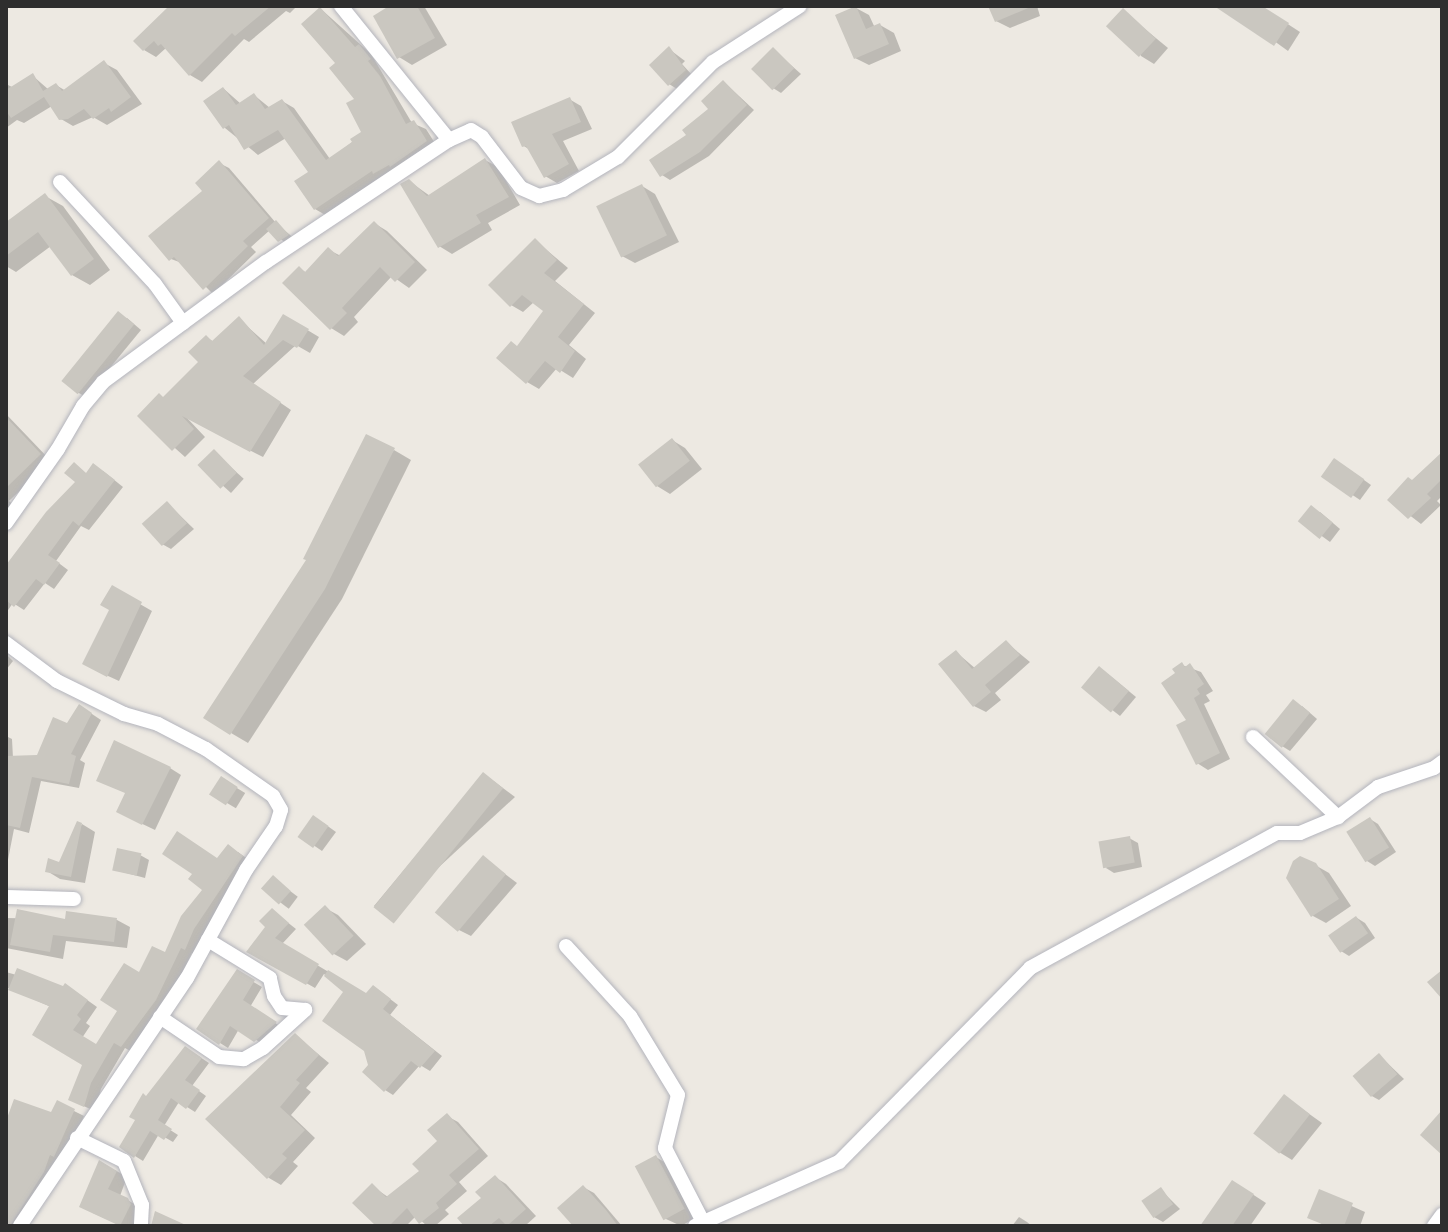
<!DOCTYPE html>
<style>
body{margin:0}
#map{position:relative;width:1448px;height:1232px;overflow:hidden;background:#ede9e2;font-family:Barlow,sans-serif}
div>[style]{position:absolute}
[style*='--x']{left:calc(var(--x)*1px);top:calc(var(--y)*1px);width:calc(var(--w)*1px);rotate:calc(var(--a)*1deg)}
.shadow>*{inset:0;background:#0003;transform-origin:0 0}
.building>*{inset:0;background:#cac7c0;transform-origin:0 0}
.roads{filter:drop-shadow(0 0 2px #b3b4bc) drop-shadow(0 0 2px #b3b4bc)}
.minor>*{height:14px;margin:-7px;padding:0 7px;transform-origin:7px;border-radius:7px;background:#fff}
span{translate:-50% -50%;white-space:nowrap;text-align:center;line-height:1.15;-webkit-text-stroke:6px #fff;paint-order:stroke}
.frame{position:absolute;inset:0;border:8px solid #2e2e2e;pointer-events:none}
</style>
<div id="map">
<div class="shadow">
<div style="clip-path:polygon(170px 6px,297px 6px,290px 13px,286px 11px,249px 42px,244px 39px,202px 82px,190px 75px,166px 48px,156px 57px,144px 50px)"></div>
<div style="clip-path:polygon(393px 6px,424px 6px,447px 45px,412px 65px,399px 57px)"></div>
<div style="clip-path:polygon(990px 6px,1037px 6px,1040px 16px,1010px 28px,996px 21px)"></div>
<div style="clip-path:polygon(1226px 6px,1260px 6px,1300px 32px,1288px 51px)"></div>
<div style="clip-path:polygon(856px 8px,869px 15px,875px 28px,880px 25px,894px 33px,901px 51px,869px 65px,855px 58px)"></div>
<div style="clip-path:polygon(321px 9px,371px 54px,412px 123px,426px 129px,438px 148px,327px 216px,315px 209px,311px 172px,286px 138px,258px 155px,225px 128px,224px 89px,241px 104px,254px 95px,270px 108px,282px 101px,294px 108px,330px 159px,364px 133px,357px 99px,338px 64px)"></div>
<div style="clip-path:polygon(1123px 11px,1168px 48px,1154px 64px,1141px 56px)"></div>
<div style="clip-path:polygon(669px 49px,685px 61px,682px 64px,692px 75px,677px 89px,669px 84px)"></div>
<div style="clip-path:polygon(774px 50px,801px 74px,781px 93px,773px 88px)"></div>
<div style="clip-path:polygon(104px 63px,117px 70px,142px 104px,107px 125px,93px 117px,73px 126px,61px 119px,52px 106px,24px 123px,17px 120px,6px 128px,6px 84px,14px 88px,33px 76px,49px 90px,56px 85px,66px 91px)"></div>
<div style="clip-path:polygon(724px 82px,754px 110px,709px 156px,670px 180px,662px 175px,711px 109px)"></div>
<div style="clip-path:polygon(569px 99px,581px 106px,592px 129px,563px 141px,579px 171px,557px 183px,545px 176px,530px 150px,524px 146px)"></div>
<div style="clip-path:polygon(485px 160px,498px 167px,520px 205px,488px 223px,492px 230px,452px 254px,439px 246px,409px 181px,430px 196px)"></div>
<div style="clip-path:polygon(219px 163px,229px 168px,276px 223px,296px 240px,288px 245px,270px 230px,251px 247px,256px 252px,213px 294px,182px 263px,171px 259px)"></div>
<div style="clip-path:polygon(642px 186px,655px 194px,679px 242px,635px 263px,622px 256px)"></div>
<div style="clip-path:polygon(45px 196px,63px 206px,110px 270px,90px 285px,72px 275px,51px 246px,16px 272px,6px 266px,6px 225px)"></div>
<div style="clip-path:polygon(374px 223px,387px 231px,427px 270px,409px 288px,392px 276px,354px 317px,358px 322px,344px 336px,331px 328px,300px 269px,307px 273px,329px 250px,341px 256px)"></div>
<div style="clip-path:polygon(536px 241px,568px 268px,555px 281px,595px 313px,569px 345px,586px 359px,573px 378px,557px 368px,539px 389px,527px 382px,519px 348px,545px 311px,534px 302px,523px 312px,511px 305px)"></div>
<div style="clip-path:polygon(284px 316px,319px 337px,310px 353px,296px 345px,253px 384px,291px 410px,263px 457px,187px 418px,205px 437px,185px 457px,139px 416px,164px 399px,201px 362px,206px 337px,214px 342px,239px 319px,267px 344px)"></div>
<div style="clip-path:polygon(127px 318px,141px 330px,86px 397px,77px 392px)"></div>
<div style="clip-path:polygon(6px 414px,51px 461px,9px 501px,18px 509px,6px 521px)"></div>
<div style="clip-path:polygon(672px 440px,685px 448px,702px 469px,670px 494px,657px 486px)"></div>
<div style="clip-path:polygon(394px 450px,411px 460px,342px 599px,248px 743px,231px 733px,309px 560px)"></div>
<div style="left:214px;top:452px;width:40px;height:19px;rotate:42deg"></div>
<div style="clip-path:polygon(1442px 454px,1442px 496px,1437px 501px,1441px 505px,1421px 524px,1390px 500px)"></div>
<div style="clip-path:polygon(74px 465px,87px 474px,103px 471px,123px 487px,89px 530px,81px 526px,56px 561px,68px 570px,54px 589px,45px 583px,24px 610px,13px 603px,6px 613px,6px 569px,78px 482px)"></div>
<div style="clip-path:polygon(1343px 465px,1371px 485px,1360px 500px,1324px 476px)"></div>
<div style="clip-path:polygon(167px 503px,194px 529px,171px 549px,162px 544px)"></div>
<div style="clip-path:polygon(1320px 512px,1340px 529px,1330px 542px,1301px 521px)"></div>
<div style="clip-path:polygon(112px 588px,152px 611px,119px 681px,95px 670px,111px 609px)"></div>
<div style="clip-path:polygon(1007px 643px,1030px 662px,995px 693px,1001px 700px,986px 712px,974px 706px,956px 652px,976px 669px)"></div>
<div style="clip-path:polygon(6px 654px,13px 661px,6px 670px)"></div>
<div style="clip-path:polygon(1182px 665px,1201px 672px,1213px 691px,1206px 695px,1210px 701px,1204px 704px,1230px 759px,1208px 770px,1197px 763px,1178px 674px)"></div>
<div style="clip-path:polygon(1108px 674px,1136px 697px,1120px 716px,1084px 688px)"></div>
<div style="clip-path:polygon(1302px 706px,1317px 719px,1290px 751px,1282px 746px)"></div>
<div style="clip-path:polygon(89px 712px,101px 720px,80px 760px,85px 763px,79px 788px,41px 781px,29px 833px,14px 829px,6px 870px,6px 736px,12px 739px,13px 758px,38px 757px,67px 725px)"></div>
<div style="clip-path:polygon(170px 768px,181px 775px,155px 830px,130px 818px)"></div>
<div style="clip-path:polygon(484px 774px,515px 797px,388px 914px,374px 906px)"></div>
<div style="left:222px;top:779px;width:27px;height:18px;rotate:31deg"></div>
<div style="clip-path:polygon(1370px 819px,1378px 824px,1396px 852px,1375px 866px,1367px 861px)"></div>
<div style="clip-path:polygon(322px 822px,336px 832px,322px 851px,300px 836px)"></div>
<div style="clip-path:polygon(82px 824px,95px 832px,85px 883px,60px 879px,47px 871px,60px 865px)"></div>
<div style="clip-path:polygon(1129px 838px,1138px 843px,1142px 867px,1114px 873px,1106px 868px)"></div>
<div style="clip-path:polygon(238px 852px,253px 863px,196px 954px,192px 953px,166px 1006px,132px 1052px,125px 1048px,101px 1089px,95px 1111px,81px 1105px,85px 1064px,51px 1007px,6px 987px,6px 972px,76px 992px,97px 1007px,86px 1023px,90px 1026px,82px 1038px,97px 1047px,140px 975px,166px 955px,205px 890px,218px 860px)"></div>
<div style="clip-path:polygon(140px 855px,149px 860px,145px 878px,115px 870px)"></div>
<div style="clip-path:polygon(484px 858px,517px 883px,471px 936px,457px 929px)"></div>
<div style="clip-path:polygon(1315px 865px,1329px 873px,1351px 906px,1326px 923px,1313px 916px)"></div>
<div style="left:273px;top:878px;width:31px;height:15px;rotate:37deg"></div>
<div style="clip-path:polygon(325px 908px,338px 915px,366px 944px,347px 961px,334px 954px)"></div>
<div style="clip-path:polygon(272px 910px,296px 929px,282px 944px,367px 995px,381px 992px,398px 1005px,390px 1015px,442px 1056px,430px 1071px,420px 1065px,393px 1095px,385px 1090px,370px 1066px,346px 992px,324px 974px,315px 988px,249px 951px,268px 926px)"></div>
<div style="clip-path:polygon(6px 918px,117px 920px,130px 927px,127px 948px,66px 941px,63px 959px,6px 948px)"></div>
<div style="clip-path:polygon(1357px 918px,1365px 923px,1375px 938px,1349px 956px,1341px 951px)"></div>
<div style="clip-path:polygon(237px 972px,262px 987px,250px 1007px,283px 1028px,264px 1045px,239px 1029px,228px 1048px,220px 1043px)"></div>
<div style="clip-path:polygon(295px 1035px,329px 1063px,306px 1088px,311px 1092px,291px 1115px,315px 1138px,293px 1162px,298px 1166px,281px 1185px,269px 1178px,208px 1119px)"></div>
<div style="clip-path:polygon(194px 1053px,209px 1063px,192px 1086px,206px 1096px,195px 1112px,179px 1102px,164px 1126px,178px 1135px,173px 1142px,159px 1134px,143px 1161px,135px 1156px,147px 1098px)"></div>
<div style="clip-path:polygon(1380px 1056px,1404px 1079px,1379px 1100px,1370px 1095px)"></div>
<div style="clip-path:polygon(1284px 1096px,1322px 1123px,1292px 1160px,1279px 1152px)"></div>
<div style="clip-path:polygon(74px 1111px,84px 1116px,64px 1161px,21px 1226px,6px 1226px,6px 1126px)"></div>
<div style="clip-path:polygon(447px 1116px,458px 1122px,488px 1156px,459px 1182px,467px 1191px,445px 1210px,449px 1214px,435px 1226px,427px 1226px,416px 1216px,406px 1226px,379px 1226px,372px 1186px,388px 1197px,422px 1171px,440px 1142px)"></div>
<div style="clip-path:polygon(656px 1157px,669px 1165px,697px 1217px,681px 1226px,666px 1219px)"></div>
<div style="clip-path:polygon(115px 1170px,127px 1177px,120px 1196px,140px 1207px,135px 1226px,122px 1226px,93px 1213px)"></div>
<div style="clip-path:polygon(495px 1177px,506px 1184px,536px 1216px,525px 1226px,467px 1226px)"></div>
<div style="clip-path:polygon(583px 1187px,594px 1193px,622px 1226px,573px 1226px)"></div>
<div style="clip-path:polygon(1161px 1190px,1180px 1209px,1163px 1222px,1154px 1217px)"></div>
<div style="clip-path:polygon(1246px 1190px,1266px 1203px,1250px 1226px,1202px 1226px)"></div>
<div style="clip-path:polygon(1320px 1192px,1365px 1212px,1360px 1226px,1326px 1226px,1310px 1217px)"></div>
<div style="clip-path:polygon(1019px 1217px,1027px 1222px,1032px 1226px,1012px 1226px)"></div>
</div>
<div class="building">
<div style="clip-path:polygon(169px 6px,271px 6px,235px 36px,232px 33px,189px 76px,161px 44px,158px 46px,154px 41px,143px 51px,133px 41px)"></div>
<div style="clip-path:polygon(389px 6px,417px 6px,435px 38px,397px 59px,373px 16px)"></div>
<div style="clip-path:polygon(856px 6px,866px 29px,880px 23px,889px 44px,854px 59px,835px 15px)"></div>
<div style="clip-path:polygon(988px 6px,1033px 6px,995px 22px)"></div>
<div style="clip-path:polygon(1214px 6px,1262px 6px,1289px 23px,1274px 46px)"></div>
<div style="clip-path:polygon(320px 7px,355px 47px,359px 44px,371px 59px,368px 61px,380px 76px,406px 124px,414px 120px,427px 141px,390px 167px,389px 165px,373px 174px,372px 171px,314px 210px,294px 181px,308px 172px,278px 130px,244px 150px,229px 125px,223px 129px,203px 101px,223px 87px,236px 105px,254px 93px,265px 109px,282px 99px,326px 160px,352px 142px,350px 139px,361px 132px,346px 103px,354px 99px,329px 68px,335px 63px,301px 24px)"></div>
<div style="left:1123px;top:8px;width:45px;height:25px;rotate:43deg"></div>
<div style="clip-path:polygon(669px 46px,686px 70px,668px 86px,649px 65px)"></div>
<div style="left:773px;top:47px;width:30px;height:31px;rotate:45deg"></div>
<div style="clip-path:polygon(104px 60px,131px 97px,111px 112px,109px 108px,93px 119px,84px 109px,68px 119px,59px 120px,44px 97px,11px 118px,6px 111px,6px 90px,33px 73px,43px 91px,56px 83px,62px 91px)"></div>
<div style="clip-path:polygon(723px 80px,747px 105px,700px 152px,660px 177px,649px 160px,686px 135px,682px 130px,708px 109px,701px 101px)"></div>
<div style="clip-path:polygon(570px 97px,581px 122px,552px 134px,569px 164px,544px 178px,526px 146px,522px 147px,511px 122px)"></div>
<div style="clip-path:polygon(485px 158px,509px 197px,476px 215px,481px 223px,438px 248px,400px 184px,409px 179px,427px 196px)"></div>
<div style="clip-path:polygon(219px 160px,269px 218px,243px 241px,248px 246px,203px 290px,174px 257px,169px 261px,148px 236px,202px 191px,195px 183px)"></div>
<div style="left:642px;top:184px;width:57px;height:51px;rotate:64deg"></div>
<div style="clip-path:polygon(45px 193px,94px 259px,71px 276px,38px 232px,6px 256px,6px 222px)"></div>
<div style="clip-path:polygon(276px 220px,289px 235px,278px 242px,266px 229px)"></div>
<div style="clip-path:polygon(374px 221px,415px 262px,395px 282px,380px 267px,342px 308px,347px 313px,330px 330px,282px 283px,299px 266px,305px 272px,328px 247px,338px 256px)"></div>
<div style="clip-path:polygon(535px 238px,557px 260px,544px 273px,584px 304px,558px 337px,575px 351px,560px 373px,545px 361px,526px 384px,496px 358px,511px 341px,517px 346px,543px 311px,522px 295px,510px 307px,488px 285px)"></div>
<div style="left:118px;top:311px;width:21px;height:90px;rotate:39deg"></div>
<div style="clip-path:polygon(283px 314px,309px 329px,297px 348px,283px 340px,243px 376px,281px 402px,250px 452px,182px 416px,194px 429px,172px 451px,137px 416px,159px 393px,163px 397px,198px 362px,188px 352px,206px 335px,212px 341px,239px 316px,264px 345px)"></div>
<div style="clip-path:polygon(6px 417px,41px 454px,6px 488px)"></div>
<div style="clip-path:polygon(366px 434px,395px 448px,325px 589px,230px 735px,203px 718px,306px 560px,303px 559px)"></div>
<div style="left:672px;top:438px;width:29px;height:43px;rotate:52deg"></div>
<div style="left:214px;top:449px;width:33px;height:23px;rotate:46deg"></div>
<div style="clip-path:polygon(1442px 452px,1442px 479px,1427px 494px,1431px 498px,1408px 519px,1387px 500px,1408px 477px,1412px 480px)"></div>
<div style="left:1334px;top:458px;width:37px;height:23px;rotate:35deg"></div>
<div style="clip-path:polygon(74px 462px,86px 473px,93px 463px,115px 480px,79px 526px,73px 521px,48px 555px,60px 563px,44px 585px,36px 579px,14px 607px,6px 600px,6px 565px,46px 512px,75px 482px,64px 473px)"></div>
<div style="left:167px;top:501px;width:30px;height:34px;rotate:48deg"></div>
<div style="left:1311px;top:505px;width:28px;height:21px;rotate:39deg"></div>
<div style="clip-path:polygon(112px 585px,142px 602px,107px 677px,82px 664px,109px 610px,100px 605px)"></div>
<div style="clip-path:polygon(1006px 640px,1020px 655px,985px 685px,991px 692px,973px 707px,938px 664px,956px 650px,972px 669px)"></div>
<div style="clip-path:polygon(1182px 662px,1185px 667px,1190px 663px,1204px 684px,1197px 689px,1200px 694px,1194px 698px,1220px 753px,1196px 765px,1176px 725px,1186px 720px,1161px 683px,1175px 673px,1172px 669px)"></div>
<div style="left:1099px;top:666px;width:39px;height:28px;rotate:40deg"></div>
<div style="left:1293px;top:699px;width:22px;height:45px;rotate:39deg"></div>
<div style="clip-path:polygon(79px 704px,92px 713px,71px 754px,76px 756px,69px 784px,32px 777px,20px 828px,6px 825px,6px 756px,37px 755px,53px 717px,67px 723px)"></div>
<div style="clip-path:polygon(114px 740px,171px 767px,142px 825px,116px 812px,125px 793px,96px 781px)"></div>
<div style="left:483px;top:772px;width:26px;height:174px;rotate:39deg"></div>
<div style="left:221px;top:776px;width:20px;height:22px;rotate:33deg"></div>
<div style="left:313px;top:815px;width:19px;height:27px;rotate:35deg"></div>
<div style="left:1370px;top:817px;width:36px;height:28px;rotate:58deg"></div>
<div style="clip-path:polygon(77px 821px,82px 823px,71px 877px,45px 872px,48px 858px,59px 862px)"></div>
<div style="clip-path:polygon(177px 831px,217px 858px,228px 844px,243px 856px,194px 929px,185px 950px,181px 948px,156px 1000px,121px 1047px,114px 1043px,91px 1083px,84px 1107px,68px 1100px,82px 1065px,32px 1035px,49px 1006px,8px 990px,17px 968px,63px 986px,65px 983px,88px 1000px,77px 1015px,81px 1019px,73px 1030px,96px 1044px,117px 1011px,100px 1000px,124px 963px,139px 972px,152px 946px,165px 952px,181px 916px,202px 890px,188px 879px,192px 874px,162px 854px)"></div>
<div style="left:1130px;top:836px;width:27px;height:32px;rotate:80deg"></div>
<div style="left:117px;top:848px;width:25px;height:23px;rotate:12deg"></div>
<div style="left:483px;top:855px;width:30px;height:75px;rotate:40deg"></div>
<div style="clip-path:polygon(1300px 856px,1316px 863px,1339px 899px,1311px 917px,1286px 878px,1293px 861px)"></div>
<div style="left:273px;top:875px;width:24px;height:18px;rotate:42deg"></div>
<div style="left:325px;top:905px;width:42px;height:29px;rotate:47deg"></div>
<div style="clip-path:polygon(272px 908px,289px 923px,275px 938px,319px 964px,306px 985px,246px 952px,265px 927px,259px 921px)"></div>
<div style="clip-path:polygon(17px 909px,65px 919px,66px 911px,117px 918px,114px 942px,53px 935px,50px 952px,10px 945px)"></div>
<div style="left:1356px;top:916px;width:21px;height:34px;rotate:55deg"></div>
<div style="clip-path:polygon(237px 969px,255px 980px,243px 1000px,277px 1022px,254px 1042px,230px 1026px,219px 1045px,196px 1029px)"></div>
<div style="clip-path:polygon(328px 970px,366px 993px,373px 985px,391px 999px,383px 1009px,435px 1051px,420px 1068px,411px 1061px,384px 1092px,362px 1072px,368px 1065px,364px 1051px,322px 1021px,343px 992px,324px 976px)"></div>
<div style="clip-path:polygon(1442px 970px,1442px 999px,1427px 982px)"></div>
<div style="clip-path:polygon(295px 1033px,319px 1055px,296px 1080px,300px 1083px,280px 1107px,305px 1130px,282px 1154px,287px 1158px,267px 1179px,205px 1119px)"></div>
<div style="clip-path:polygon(185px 1046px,202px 1058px,185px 1080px,200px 1090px,186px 1109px,171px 1098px,158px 1120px,172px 1129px,164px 1140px,150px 1131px,134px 1158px,119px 1147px,135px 1120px,129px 1117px,143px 1093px,146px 1096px)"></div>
<div style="left:1379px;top:1053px;width:28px;height:35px;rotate:49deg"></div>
<div style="left:1284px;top:1094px;width:33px;height:50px;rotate:38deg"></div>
<div style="clip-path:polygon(14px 1099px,51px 1112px,57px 1100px,75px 1109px,54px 1157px,50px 1155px,44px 1172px,10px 1226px,6px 1226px,6px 1121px)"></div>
<div style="clip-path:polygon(1442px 1110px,1442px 1155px,1420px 1135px)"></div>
<div style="clip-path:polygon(447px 1113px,479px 1149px,449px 1175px,457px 1184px,436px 1203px,439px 1208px,419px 1224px,407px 1208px,389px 1226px,376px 1226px,352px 1203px,372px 1183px,386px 1197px,419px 1171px,412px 1164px,437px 1141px,427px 1130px)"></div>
<div style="left:656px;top:1155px;width:61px;height:24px;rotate:62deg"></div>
<div style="clip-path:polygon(99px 1160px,117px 1171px,108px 1189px,128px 1198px,131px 1204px,120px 1226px,79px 1207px)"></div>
<div style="clip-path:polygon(495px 1175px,526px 1209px,507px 1226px,499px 1218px,489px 1226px,464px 1226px,457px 1218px,481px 1198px,475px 1192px)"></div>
<div style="clip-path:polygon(1232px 1180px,1254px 1194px,1232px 1226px,1200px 1226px)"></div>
<div style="clip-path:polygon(583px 1185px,606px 1210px,618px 1226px,573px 1226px,557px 1208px)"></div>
<div style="left:1161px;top:1187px;width:21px;height:24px;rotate:55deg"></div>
<div style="clip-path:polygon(1319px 1189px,1353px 1203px,1344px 1226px,1327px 1226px,1307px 1218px)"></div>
<div style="clip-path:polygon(155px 1211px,188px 1226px,151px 1226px)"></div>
</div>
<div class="roads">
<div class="minor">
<div style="--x:341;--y:6;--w:172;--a:51.1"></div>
<div style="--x:60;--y:182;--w:139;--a:47"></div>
<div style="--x:155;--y:284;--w:48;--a:54.3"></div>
<div style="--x:6;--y:523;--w:90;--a:-54.9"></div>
<div style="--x:58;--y:449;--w:50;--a:-59.8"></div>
<div style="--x:83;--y:406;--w:31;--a:-50"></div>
<div style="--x:103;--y:382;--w:202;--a:-36.4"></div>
<div style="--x:266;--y:262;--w:220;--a:-33.7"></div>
<div style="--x:449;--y:140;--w:24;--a:-24"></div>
<div style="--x:471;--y:130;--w:13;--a:32"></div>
<div style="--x:482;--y:137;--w:64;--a:52.6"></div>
<div style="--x:521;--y:188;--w:20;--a:24"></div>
<div style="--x:539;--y:196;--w:25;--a:-14"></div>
<div style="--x:563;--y:190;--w:64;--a:-31"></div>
<div style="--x:618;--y:157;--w:134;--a:-45"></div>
<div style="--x:713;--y:62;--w:103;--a:-32.8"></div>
<div style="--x:6;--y:643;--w:64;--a:36.7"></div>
<div style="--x:57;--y:681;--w:75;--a:26.2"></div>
<div style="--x:124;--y:714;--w:35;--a:16"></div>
<div style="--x:158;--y:724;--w:54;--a:27.5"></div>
<div style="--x:206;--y:749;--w:82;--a:35"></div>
<div style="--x:273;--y:796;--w:16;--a:60"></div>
<div style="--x:281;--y:810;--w:17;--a:107"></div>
<div style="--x:276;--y:826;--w:53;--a:124.3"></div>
<div style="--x:246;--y:870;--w:123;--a:118.6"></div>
<div style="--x:187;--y:978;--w:299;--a:124"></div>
<div style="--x:1253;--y:737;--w:117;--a:43.3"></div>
<div style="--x:6;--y:897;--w:68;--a:1.7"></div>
<div style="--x:566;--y:946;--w:95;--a:47.6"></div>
<div style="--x:630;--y:1016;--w:92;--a:58.7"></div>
<div style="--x:678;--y:1095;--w:55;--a:103.8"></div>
<div style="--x:665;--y:1148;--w:81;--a:62.8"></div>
<div style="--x:160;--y:1017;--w:71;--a:34.1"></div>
<div style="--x:219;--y:1057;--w:25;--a:5"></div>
<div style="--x:244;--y:1059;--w:22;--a:-30"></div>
<div style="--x:263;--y:1048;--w:57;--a:-42.1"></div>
<div style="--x:305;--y:1010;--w:23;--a:-175"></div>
<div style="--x:282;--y:1008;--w:14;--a:-124"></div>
<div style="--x:274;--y:996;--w:18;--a:-103"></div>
<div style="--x:270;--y:978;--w:73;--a:-148.5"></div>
<div style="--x:77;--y:1138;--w:52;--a:26.1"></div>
<div style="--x:124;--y:1161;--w:48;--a:67.8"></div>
<div style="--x:142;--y:1205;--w:21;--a:93"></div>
<div style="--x:695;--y:1226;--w:158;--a:-24"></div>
<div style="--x:839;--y:1162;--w:272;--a:-45.4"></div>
<div style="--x:1030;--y:968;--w:281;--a:-28.7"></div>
<div style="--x:1277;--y:833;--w:23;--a:0"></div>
<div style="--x:1300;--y:833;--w:41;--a:-22.8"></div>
<div style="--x:1338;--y:817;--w:50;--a:-36.9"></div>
<div style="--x:1378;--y:787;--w:59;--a:-18.7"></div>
<div style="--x:1434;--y:768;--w:10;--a:-37"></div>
<div style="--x:1434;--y:1226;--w:14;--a:-54"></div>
</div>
</div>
<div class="frame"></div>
</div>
